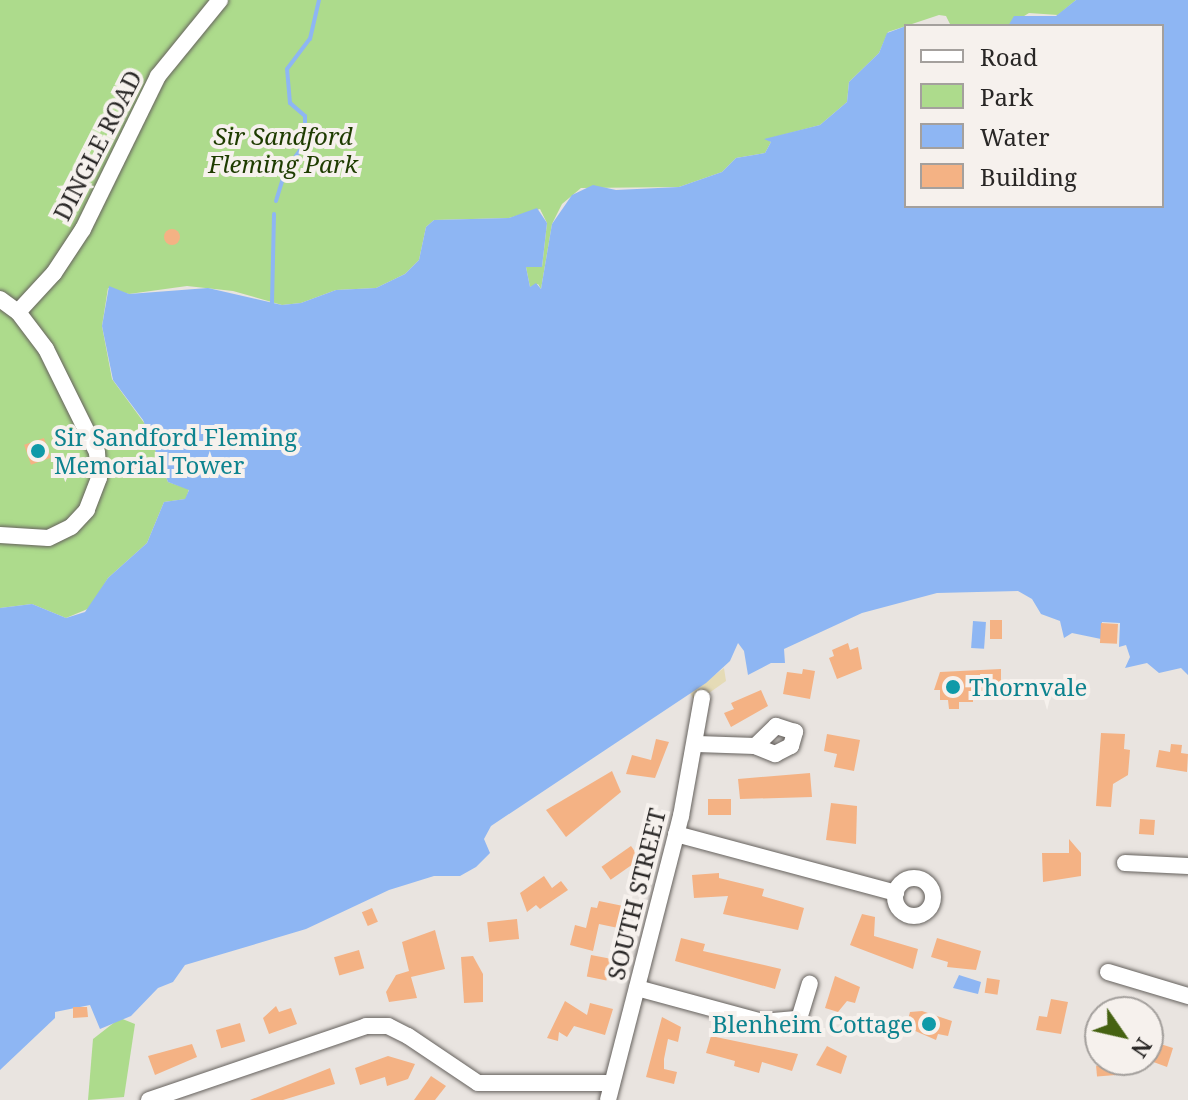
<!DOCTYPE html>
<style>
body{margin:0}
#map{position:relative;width:1188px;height:1100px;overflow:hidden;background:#e9e4e0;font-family:"Noto Serif",serif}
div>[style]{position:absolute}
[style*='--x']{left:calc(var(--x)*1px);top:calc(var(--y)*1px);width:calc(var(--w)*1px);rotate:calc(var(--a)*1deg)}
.green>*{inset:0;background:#addb8c}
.sand>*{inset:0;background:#e5dbb6}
.water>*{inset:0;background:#8eb6f3;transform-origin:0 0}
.stream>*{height:4px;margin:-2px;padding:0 2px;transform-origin:2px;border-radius:2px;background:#8eb6f3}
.building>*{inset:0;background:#f4b284;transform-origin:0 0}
.round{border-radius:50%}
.roads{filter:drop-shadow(0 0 2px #65615d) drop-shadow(0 0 2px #65615d)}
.minor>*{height:16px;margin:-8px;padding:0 8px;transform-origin:8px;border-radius:8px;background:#fff}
.minor>.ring{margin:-8px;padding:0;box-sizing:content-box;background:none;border:16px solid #fff;border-radius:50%}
.dots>*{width:22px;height:22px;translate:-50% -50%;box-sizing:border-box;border:4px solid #f6f1ed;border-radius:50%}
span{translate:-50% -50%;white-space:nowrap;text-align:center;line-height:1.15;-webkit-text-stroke:8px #f6f1ed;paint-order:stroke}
.park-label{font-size:24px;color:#1e3c00;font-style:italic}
.street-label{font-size:24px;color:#292726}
.culture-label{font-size:24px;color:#0d838f}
.left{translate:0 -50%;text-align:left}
.right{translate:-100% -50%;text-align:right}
.legend{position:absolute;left:904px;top:24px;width:260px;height:184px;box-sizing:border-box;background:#f6f1ed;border:2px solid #a4a09d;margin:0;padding:10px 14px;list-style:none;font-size:24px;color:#292726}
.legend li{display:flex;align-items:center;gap:16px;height:40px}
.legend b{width:40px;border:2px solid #a4a09d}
.north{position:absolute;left:1084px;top:996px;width:80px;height:80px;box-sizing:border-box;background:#f6f1ed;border:2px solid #a4a09d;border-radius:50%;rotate:124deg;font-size:22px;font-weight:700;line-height:32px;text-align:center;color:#292726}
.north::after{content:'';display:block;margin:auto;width:28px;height:36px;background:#466212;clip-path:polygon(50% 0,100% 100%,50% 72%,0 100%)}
</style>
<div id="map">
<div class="green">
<div style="clip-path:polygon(0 0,1076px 0,1058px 15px,1029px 13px,1008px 26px,951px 26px,946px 16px,939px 15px,888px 32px,879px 53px,849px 82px,847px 102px,820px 125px,767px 139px,771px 142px,765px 153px,736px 158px,722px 172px,679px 187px,581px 188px,562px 204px,552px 224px,541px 289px,538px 284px,530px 287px,526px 267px,542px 267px,547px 223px,540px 209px,509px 218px,434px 220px,426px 227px,419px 260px,405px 274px,376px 288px,336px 290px,301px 303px,282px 305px,233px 291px,187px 286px,129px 294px,108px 288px,102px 326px,112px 379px,145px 424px,168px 482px,189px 489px,186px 499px,164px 502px,147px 543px,108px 578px,90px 608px,66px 618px,32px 604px,0 608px)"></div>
<div style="clip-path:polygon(120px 1018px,135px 1024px,124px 1097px,88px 1100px,93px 1039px)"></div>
</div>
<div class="sand">
<div style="clip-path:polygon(724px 668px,726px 681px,702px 698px,693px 698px,690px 693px)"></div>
</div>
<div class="water">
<div style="clip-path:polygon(1076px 0,1188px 0,1188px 675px,1181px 668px,1159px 673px,1147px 663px,1125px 668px,1130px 657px,1126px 645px,1119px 647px,1120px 623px,1102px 622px,1101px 639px,1072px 633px,1064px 638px,1060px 621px,1041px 614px,1032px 599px,1018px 591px,937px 593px,862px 613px,784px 649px,785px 663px,771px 663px,748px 675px,744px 651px,738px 643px,730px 661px,706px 683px,491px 826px,484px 839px,490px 853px,476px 867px,460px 876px,434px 876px,389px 890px,306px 929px,185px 965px,173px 982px,158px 988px,131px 1016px,100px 1029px,90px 1005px,55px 1012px,55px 1018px,0 1070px,0 608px,32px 604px,66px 618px,85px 612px,108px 578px,147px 543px,164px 502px,185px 499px,189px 490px,168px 482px,143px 420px,113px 380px,102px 326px,109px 286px,129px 294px,208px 288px,282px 305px,301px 303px,336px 290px,376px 288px,405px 274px,419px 260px,426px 227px,434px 220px,509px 218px,537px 208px,547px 223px,542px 267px,526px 267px,530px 287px,536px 283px,541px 289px,552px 224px,572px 195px,593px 185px,616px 190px,679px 187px,722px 172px,736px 158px,765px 153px,771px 142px,764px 139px,820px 125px,847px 102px,849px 82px,879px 53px,887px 33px,906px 26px,906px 206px,1162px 206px,1162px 26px,1008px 26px,1014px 16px,1056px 16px)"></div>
<div style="left:973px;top:621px;width:13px;height:27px;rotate:4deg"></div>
<div style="clip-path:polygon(959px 975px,981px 982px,978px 994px,953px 988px)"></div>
</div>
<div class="stream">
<div style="--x:276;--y:201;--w:31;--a:-73"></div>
<div style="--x:285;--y:171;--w:34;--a:-54"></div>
<div style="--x:305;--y:143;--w:27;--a:-90"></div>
<div style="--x:305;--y:116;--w:20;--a:-139"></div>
<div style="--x:290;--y:103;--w:34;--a:-95"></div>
<div style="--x:287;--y:69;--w:38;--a:-53"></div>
<div style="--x:310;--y:39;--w:40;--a:-77"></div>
<div style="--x:272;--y:303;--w:89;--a:-88.7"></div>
</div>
<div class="building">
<div class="round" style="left:164px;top:229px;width:16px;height:16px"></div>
<div style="left:44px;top:438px;width:21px;height:21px;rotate:71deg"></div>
<div style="left:990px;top:620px;width:12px;height:19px"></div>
<div style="left:1101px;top:623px;width:17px;height:20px;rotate:3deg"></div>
<div style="clip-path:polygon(848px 643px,850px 650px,858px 647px,862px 669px,837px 679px,829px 658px,834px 656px,832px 650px)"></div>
<div style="clip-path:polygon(803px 669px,815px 671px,810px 699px,783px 694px,787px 672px,802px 674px)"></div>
<div style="clip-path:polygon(1001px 669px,1001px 694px,973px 694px,973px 702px,959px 702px,959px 709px,949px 709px,948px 700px,940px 700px,940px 690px,934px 690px,940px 672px)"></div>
<div style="clip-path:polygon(761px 690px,768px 706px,731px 727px,724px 713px,734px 709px,731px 703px)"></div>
<div style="clip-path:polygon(1101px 733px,1125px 734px,1124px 749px,1130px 750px,1128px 775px,1113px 784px,1111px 807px,1096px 806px)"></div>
<div style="clip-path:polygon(827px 734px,860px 740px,854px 771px,834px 767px,837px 754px,824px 751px)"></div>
<div style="clip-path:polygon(656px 739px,669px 742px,655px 778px,626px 774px,632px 755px,651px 760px)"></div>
<div style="clip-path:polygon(1171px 744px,1182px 745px,1181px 753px,1188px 754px,1187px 772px,1156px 767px,1159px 750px,1170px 752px)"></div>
<div style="clip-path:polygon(612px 771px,621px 792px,566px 837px,546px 810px)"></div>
<div style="clip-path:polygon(810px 773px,812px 797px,740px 799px,738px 779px)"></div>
<div style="left:708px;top:799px;width:23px;height:16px"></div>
<div style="clip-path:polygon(831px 803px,857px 806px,856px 844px,826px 840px)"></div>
<div style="left:1140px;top:819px;width:15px;height:15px;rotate:4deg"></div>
<div style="clip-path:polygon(1069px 839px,1081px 853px,1081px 876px,1043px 882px,1042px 853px,1069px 853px)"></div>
<div style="left:631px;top:846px;width:16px;height:36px;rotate:55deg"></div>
<div style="clip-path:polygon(719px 873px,719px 878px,764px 889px,762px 896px,804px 908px,798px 930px,723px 914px,728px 896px,694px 898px,692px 875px)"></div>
<div style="clip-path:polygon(544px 876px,552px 888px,561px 881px,568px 890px,540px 909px,536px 905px,527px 912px,520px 893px)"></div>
<div style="clip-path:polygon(599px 901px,628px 907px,623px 929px,599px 924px,593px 951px,570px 945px,575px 925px,586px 928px,591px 907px,597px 908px)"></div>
<div style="left:372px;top:908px;width:15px;height:11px;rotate:67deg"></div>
<div style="clip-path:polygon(862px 914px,875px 917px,874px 936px,918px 949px,913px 969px,850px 945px)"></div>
<div style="left:517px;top:919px;width:20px;height:30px;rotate:84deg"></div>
<div style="clip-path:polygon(435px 930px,445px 969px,411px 977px,417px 998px,389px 1002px,386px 992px,396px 975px,409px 971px,402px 942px)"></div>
<div style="clip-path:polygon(681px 938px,705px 944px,703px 951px,781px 969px,775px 989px,675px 961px)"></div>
<div style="clip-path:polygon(937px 938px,981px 951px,976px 970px,947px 967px,948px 962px,931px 957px)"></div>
<div style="left:359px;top:950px;width:19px;height:26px;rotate:74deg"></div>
<div style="left:591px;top:955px;width:20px;height:22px;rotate:11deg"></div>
<div style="clip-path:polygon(473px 956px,483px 974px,483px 1002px,464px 1003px,461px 957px)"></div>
<div style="clip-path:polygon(835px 976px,860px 987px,855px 1003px,847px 1001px,838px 1012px,825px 1008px)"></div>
<div style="left:987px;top:978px;width:13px;height:15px;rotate:9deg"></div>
<div style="clip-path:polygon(1051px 999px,1068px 1002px,1061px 1034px,1036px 1030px,1039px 1016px,1047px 1017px)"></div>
<div style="clip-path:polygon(565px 1001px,587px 1015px,590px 1003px,613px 1009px,605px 1035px,574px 1026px,567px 1037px,559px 1032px,558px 1041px,547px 1038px)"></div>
<div style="clip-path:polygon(276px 1006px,279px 1012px,291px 1008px,297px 1024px,269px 1034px,263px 1018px)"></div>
<div style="clip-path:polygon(73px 1007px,87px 1007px,88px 1017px,73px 1018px)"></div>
<div style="clip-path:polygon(922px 1011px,952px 1021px,948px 1036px,938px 1034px,936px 1040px,906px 1027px,910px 1012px)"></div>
<div style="clip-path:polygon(662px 1017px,681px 1027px,678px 1042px,668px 1039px,664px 1059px,664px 1069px,677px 1072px,674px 1084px,646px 1077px)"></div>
<div style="left:240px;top:1023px;width:19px;height:25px;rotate:74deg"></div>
<div style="clip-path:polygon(711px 1036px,798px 1054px,792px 1071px,762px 1062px,759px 1073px,734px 1066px,735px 1061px,706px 1053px)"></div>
<div style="clip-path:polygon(1148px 1040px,1173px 1048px,1167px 1067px,1148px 1060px)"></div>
<div style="clip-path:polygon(192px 1044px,197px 1057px,155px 1075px,148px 1056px)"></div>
<div style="clip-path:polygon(827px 1046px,847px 1056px,841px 1074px,816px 1065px)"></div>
<div style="clip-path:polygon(388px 1056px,415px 1064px,408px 1079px,387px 1086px,385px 1077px,360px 1085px,355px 1068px)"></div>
<div style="left:1115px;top:1064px;width:11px;height:19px;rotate:85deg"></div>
<div style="clip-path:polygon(330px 1068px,335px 1084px,283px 1100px,250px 1100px)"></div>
<div style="clip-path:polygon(431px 1076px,446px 1086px,435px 1100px,414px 1100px)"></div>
</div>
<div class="roads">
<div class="minor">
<div style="--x:0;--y:299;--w:22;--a:36"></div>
<div style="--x:18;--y:312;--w:46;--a:52.9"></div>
<div style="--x:46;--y:349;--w:115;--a:63.7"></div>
<div style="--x:97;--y:452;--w:26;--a:86"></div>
<div style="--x:99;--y:478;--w:34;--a:111"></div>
<div style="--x:87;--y:510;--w:23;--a:133"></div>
<div style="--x:71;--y:527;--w:25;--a:154"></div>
<div style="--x:48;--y:538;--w:48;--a:-176.4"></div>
<div style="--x:18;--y:312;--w:53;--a:-47.3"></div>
<div style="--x:54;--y:273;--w:53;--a:-56.6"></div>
<div style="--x:83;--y:229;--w:170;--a:-63.9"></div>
<div style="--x:158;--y:76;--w:98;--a:-50.8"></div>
<div style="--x:697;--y:744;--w:58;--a:2"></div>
<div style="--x:755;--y:746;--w:22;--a:22"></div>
<div style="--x:775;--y:754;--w:18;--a:-27"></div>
<div style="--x:791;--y:746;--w:15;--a:-74"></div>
<div style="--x:795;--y:732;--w:20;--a:-162"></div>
<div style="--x:776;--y:726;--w:29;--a:136"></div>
<div style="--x:676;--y:834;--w:228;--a:15"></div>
<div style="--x:1125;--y:863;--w:63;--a:2.7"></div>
<div class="ring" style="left:895px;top:878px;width:22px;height:22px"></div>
<div style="--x:1108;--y:972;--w:84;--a:16.7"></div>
<div style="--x:637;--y:988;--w:130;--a:15.2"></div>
<div style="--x:762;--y:1022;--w:37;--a:-5"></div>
<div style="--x:799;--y:1019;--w:37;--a:-73"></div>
<div style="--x:149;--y:1100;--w:229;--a:-18.8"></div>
<div style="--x:366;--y:1026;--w:22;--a:0"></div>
<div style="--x:388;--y:1026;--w:22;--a:27"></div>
<div style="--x:408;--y:1036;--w:84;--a:33.9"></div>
<div style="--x:478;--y:1083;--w:134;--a:0"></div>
<div style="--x:608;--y:1100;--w:293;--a:-75.6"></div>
<div style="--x:681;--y:816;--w:120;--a:-79.9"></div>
</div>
</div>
<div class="dots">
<div style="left:38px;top:451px;background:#0f9aa8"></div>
<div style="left:953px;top:687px;background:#0f9aa8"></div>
<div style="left:929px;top:1024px;background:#0f9aa8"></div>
</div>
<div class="park-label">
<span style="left:283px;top:150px">Sir Sandford<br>Fleming Park</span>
</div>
<div class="street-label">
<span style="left:97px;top:145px;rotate:-63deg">DINGLE ROAD</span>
<span style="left:636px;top:894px;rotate:-76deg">SOUTH STREET</span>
</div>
<div class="culture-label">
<span class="left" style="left:54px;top:451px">Sir Sandford Fleming<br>Memorial Tower</span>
<span class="left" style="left:969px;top:687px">Thornvale</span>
<span class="right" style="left:913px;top:1024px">Blenheim Cottage</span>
</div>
<ul class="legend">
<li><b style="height:10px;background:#fff"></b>Road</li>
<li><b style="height:22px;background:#addb8c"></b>Park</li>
<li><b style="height:22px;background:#8eb6f3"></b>Water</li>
<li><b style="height:22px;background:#f4b284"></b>Building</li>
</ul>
<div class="north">N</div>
</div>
